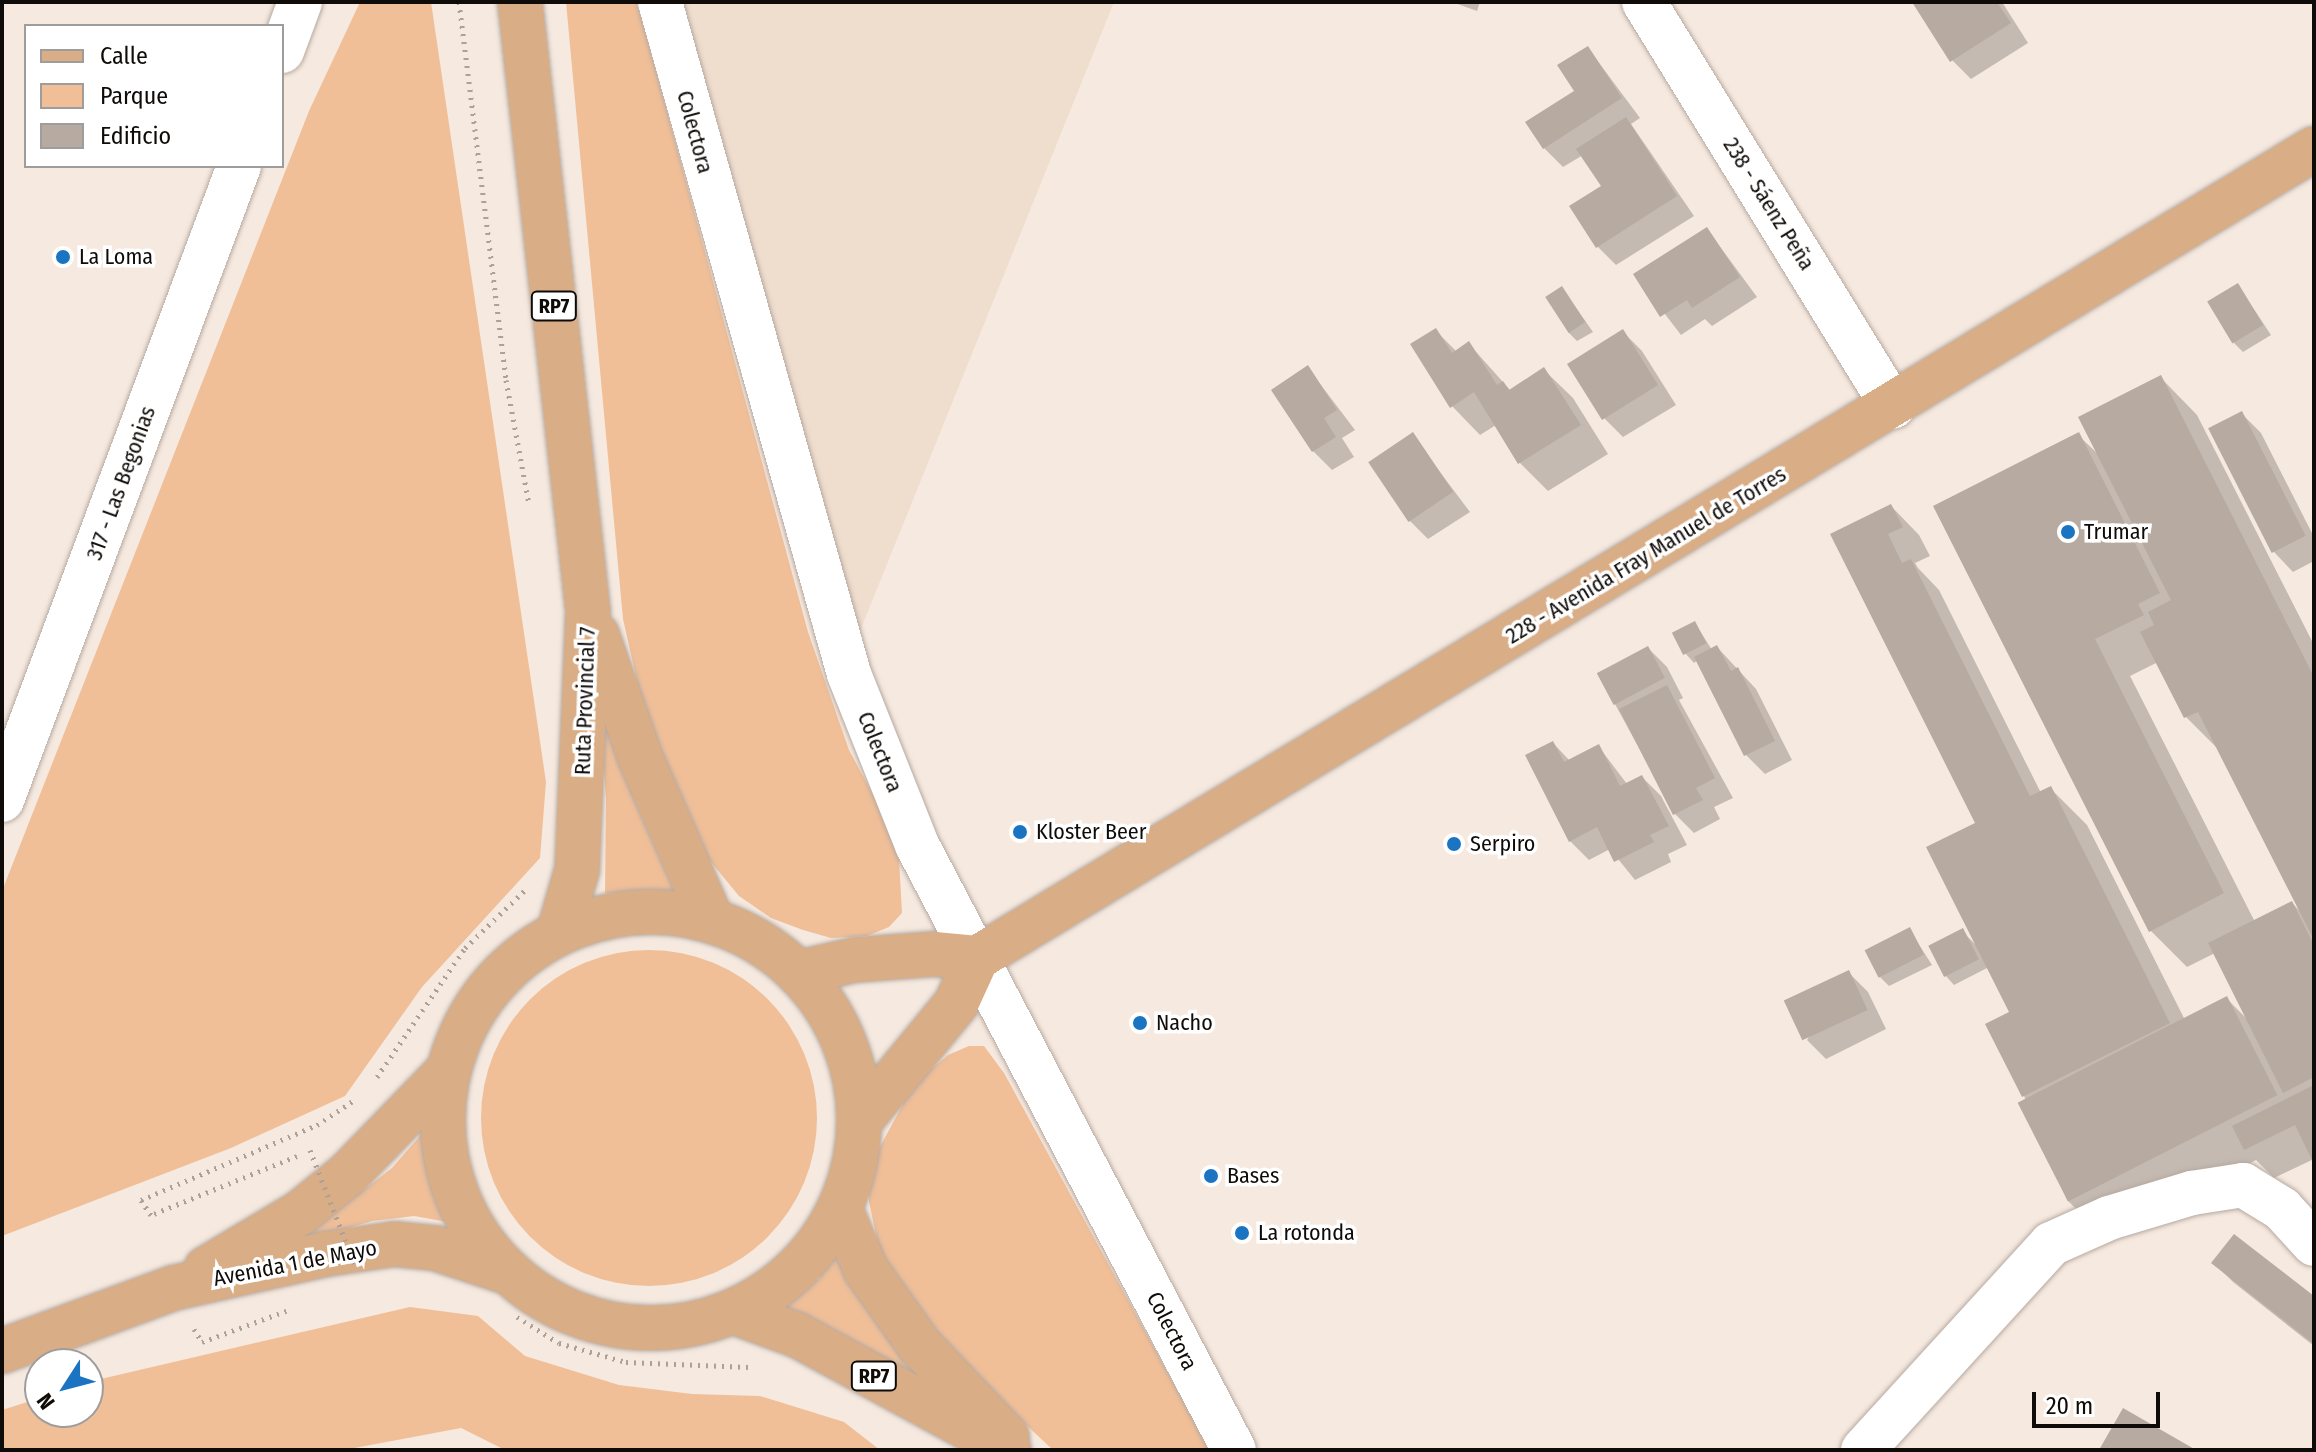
<!DOCTYPE html>
<meta charset="utf-8">
<style>
body{margin:0}
#map{position:relative;width:2316px;height:1452px;overflow:hidden;background:#f6e9df;font-family:"Fira Sans Condensed",sans-serif}
div>[style]{position:absolute}
[style*='--x']{left:calc(var(--x)*1px);top:calc(var(--y)*1px);width:calc(var(--w)*1px);rotate:calc(var(--a)*1deg)}
.built>*{inset:0;background:#efddce}
.green>*{inset:0;background:#f0bf98}
.round{border-radius:50%}
.shadow>*{inset:0;background:#0003}
.building>*{inset:0;background:#b6aaa1;transform-origin:0 0}
.path>*{height:5px;margin-top:-2.5px;transform-origin:0;background:repeating-linear-gradient(90deg,#aba199 0 2px,transparent 0 8px)}
.roads{filter:drop-shadow(0 0 2px #b6a9a0) drop-shadow(0 0 2px #b6a9a0)}
.minor>*{height:44px;margin:-22px;padding:0 22px;transform-origin:22px;border-radius:22px;background:#fff}
.major>*{height:44px;margin:-22px;padding:0 22px;transform-origin:22px;border-radius:22px;background:#d9ad85}
.major>.ring{margin:-22px;padding:0;box-sizing:content-box;background:none;border:44px solid #d9ad85;border-radius:50%}
.path-bridge>*{height:5px;margin-top:-2.5px;transform-origin:0;background:repeating-linear-gradient(90deg,#aba199 0 2px,transparent 0 8px)}
.dots>*{width:22px;height:22px;translate:-50% -50%;box-sizing:border-box;border:4px solid #fff;border-radius:50%}
span{translate:-50% -50%;white-space:nowrap;text-align:center;line-height:1.15;-webkit-text-stroke:7px #fff;paint-order:stroke}
.shield-label span{padding:2px 6px;background:#fff;border:2px solid;border-radius:6px;-webkit-text-stroke-width:0}
.shield-label{font-size:20px;color:#0f0b08;font-weight:700}
.street-label{font-size:22px;color:#0f0b08}
.poi-label{font-size:22px;color:#0f0b08}
.left{translate:0 -50%;text-align:left}
.frame{position:absolute;inset:0;border:4px solid #0f0b08;pointer-events:none}
.legend{position:absolute;left:24px;top:24px;width:260px;height:144px;box-sizing:border-box;background:#fff;border:2px solid #9f9d9c;margin:0;padding:10px 14px;list-style:none;font-size:24px;color:#0f0b08}
.legend li{display:flex;align-items:center;gap:16px;height:40px}
.legend b{width:40px;border:2px solid #9f9d9c}
.north{position:absolute;left:24px;top:1348px;width:80px;height:80px;box-sizing:border-box;background:#fff;border:2px solid #9f9d9c;border-radius:50%;rotate:234deg;font-size:22px;font-weight:700;line-height:32px;text-align:center;color:#0f0b08}
.north::after{content:'';display:block;margin:auto;width:28px;height:36px;background:#1b74c2;clip-path:polygon(50% 0,100% 100%,50% 72%,0 100%)}
.scale{position:absolute;left:2032px;top:1392px;width:128px;height:36px;box-sizing:border-box;border:4px solid #0f0b08;border-top:0;padding-left:10px;font-size:24px;line-height:28px;white-space:nowrap;color:#0f0b08;-webkit-text-stroke:6px #fff;paint-order:stroke}
</style>
<div id="map">
<div class="built">
<div style="clip-path:polygon(681px 2px,1114px 2px,860px 631px)"></div>
</div>
<div class="green">
<div style="clip-path:polygon(360px 2px,431px 2px,546px 782px,540px 858px,422px 987px,345px 1096px,231px 1148px,2px 1236px,2px 891px,309px 111px)"></div>
<div style="clip-path:polygon(566px 2px,636px 2px,643px 23px,808px 632px,849px 750px,898px 841px,902px 913px,889px 927px,867px 936px,831px 938px,803px 930px,771px 918px,739px 896px,701px 850px,646px 721px,623px 619px)"></div>
<div style="clip-path:polygon(597px 682px,633px 796px,675px 892px,605px 893px,606px 799px)"></div>
<div class="round" style="left:481px;top:950px;width:336px;height:336px"></div>
<div style="clip-path:polygon(969px 1046px,984px 1046px,1004px 1073px,1210px 1450px,1053px 1450px,979px 1381px,907px 1298px,880px 1253px,869px 1202px,869px 1167px,914px 1084px,948px 1055px)"></div>
<div style="clip-path:polygon(426px 1129px,453px 1223px,414px 1216px,372px 1221px,246px 1259px,361px 1192px,392px 1168px)"></div>
<div style="clip-path:polygon(831px 1251px,886px 1330px,984px 1433px,870px 1350px,775px 1303px,819px 1279px)"></div>
<div style="clip-path:polygon(410px 1307px,478px 1316px,525px 1356px,619px 1385px,692px 1394px,760px 1396px,844px 1422px,880px 1450px,505px 1450px,461px 1428px,344px 1450px,2px 1450px,2px 1410px,40px 1398px,40px 1412px,88px 1412px,88px 1382px)"></div>
</div>
<div class="shadow">
<div style="clip-path:polygon(1452px 2px,1480px 2px,1477px 11px)"></div>
<div style="clip-path:polygon(1915px 2px,2002px 2px,2028px 43px,1971px 79px,1952px 60px)"></div>
<div style="clip-path:polygon(1588px 48px,1640px 118px,1631px 124px,1694px 216px,1616px 265px,1597px 246px,1604px 186px,1583px 155px,1563px 167px,1544px 148px,1577px 91px)"></div>
<div style="clip-path:polygon(1707px 229px,1757px 297px,1712px 326px,1705px 319px,1681px 335px,1635px 275px)"></div>
<div style="clip-path:polygon(2238px 285px,2271px 335px,2243px 352px,2234px 343px)"></div>
<div style="clip-path:polygon(1562px 288px,1593px 332px,1577px 341px,1568px 332px)"></div>
<div style="clip-path:polygon(1436px 331px,1457px 352px,1469px 344px,1511px 391px,1544px 370px,1573px 398px,1608px 454px,1548px 491px,1519px 462px,1496px 425px,1480px 435px,1452px 406px)"></div>
<div style="clip-path:polygon(1623px 332px,1642px 351px,1676px 405px,1623px 437px,1604px 418px)"></div>
<div style="clip-path:polygon(1308px 368px,1355px 430px,1342px 438px,1354px 457px,1332px 470px,1313px 451px)"></div>
<div style="clip-path:polygon(evenodd,2161px 378px,2197px 415px,2314px 645px,2314px 1159px,2274px 1178px,2256px 1160px,2104px 1236px,2067px 1200px,2024px 1096px,2012px 1013px,1989px 967px,1954px 985px,1945px 975px,1962px 931px,1977px 946px,1979px 824px,1833px 535px,1891px 506px,1919px 535px,1930px 556px,1915px 563px,1918px 568px,1939px 590px,2041px 793px,2050px 788px,2087px 825px,2185px 1020px,2227px 999px,2248px 1020px,2215px 953px,2187px 967px,2150px 930px,1936px 507px,2078px 435px,2099px 455px,2161px 378px,2158px 662px,2186px 717px,2222px 753px,2302px 913px,2292px 903px,2255px 922px,2130px 676px,2158px 662px)"></div>
<div style="clip-path:polygon(2242px 414px,2261px 433px,2314px 537px,2314px 561px,2293px 572px,2274px 552px)"></div>
<div style="clip-path:polygon(1412px 435px,1470px 512px,1428px 539px,1409px 520px,1371px 462px)"></div>
<div style="clip-path:polygon(1695px 623px,1712px 650px,1717px 647px,1756px 689px,1792px 760px,1765px 774px,1746px 755px,1698px 660px,1694px 663px,1685px 653px)"></div>
<div style="clip-path:polygon(1648px 648px,1667px 667px,1683px 698px,1679px 700px,1733px 798px,1714px 807px,1720px 819px,1694px 833px,1675px 814px,1598px 673px)"></div>
<div style="clip-path:polygon(1553px 743px,1570px 761px,1599px 747px,1627px 784px,1642px 777px,1661px 796px,1687px 845px,1668px 854px,1671px 862px,1635px 880px,1610px 849px,1589px 860px,1570px 841px)"></div>
<div style="clip-path:polygon(1909px 929px,1932px 965px,1889px 986px,1880px 977px)"></div>
<div style="clip-path:polygon(1849px 973px,1868px 992px,1886px 1029px,1826px 1059px,1807px 1040px)"></div>
<div style="clip-path:polygon(2214px 1263px,2314px 1299px,2314px 1346px,2233px 1282px)"></div>
</div>
<div class="building">
<div style="clip-path:polygon(1912px 2px,1997px 2px,2011px 23px,1950px 62px)"></div>
<div style="clip-path:polygon(1588px 46px,1622px 98px,1543px 149px,1525px 122px,1574px 91px,1557px 65px)"></div>
<div style="clip-path:polygon(1626px 117px,1677px 196px,1596px 248px,1569px 206px,1601px 186px,1576px 149px)"></div>
<div style="clip-path:polygon(1707px 227px,1740px 277px,1692px 308px,1687px 300px,1660px 317px,1633px 274px)"></div>
<div style="left:2238px;top:283px;width:49px;height:36px;rotate:59deg"></div>
<div style="left:1562px;top:286px;width:43px;height:20px;rotate:57deg"></div>
<div style="clip-path:polygon(1436px 328px,1452px 353px,1469px 341px,1497px 385px,1503px 381px,1509px 390px,1544px 367px,1581px 425px,1518px 464px,1474px 392px,1450px 408px,1410px 344px)"></div>
<div style="left:1623px;top:329px;width:66px;height:66px;rotate:58deg"></div>
<div style="clip-path:polygon(1308px 365px,1337px 410px,1324px 418px,1336px 437px,1312px 452px,1271px 390px)"></div>
<div style="clip-path:polygon(2161px 375px,2314px 677px,2314px 940px,2198px 712px,2184px 718px,2140px 632px,2154px 625px,2148px 612px,2171px 600px,2078px 417px)"></div>
<div style="left:2242px;top:411px;width:140px;height:38px;rotate:63deg"></div>
<div style="left:1413px;top:432px;width:72px;height:54px;rotate:56deg"></div>
<div style="clip-path:polygon(2079px 432px,2160px 593px,2138px 604px,2144px 615px,2095px 639px,2224px 893px,2149px 932px,1933px 506px)"></div>
<div style="clip-path:polygon(1891px 504px,1903px 527px,1888px 534px,1902px 563px,1911px 559px,2030px 796px,2051px 786px,2170px 1023px,2022px 1097px,1985px 1024px,2009px 1012px,1926px 847px,1975px 823px,1830px 534px)"></div>
<div style="left:1695px;top:621px;width:25px;height:26px;rotate:63deg"></div>
<div style="clip-path:polygon(1717px 645px,1731px 671px,1738px 667px,1775px 741px,1744px 756px,1694px 657px)"></div>
<div style="left:1648px;top:646px;width:36px;height:58px;rotate:62deg"></div>
<div style="clip-path:polygon(1667px 685px,1715px 778px,1696px 788px,1703px 800px,1673px 815px,1619px 709px)"></div>
<div style="clip-path:polygon(1553px 741px,1564px 762px,1599px 744px,1620px 786px,1642px 775px,1669px 826px,1650px 835px,1654px 842px,1614px 862px,1597px 827px,1569px 842px,1525px 755px)"></div>
<div style="clip-path:polygon(2292px 901px,2314px 945px,2314px 1077px,2283px 1093px,2208px 943px)"></div>
<div style="left:1910px;top:927px;width:31px;height:51px;rotate:63deg"></div>
<div style="left:1963px;top:928px;width:35px;height:39px;rotate:63deg"></div>
<div style="left:1849px;top:970px;width:44px;height:72px;rotate:65deg"></div>
<div style="left:2227px;top:996px;width:111px;height:235px;rotate:63deg"></div>
<div style="clip-path:polygon(2314px 1085px,2314px 1164px,2295px 1125px,2244px 1150px,2232px 1126px)"></div>
<div style="clip-path:polygon(2234px 1234px,2314px 1296px,2314px 1344px,2211px 1263px)"></div>
<div style="clip-path:polygon(2123px 1408px,2196px 1450px,2099px 1450px)"></div>
</div>
<div class="path">
<div style="--x:459;--y:2;--w:381;--a:82.9"></div>
<div style="--x:506;--y:380;--w:126;--a:79.5"></div>
<div style="--x:377;--y:1077;--w:156;--a:-55.7"></div>
<div style="--x:465;--y:948;--w:85;--a:-44"></div>
<div style="--x:297;--y:1156;--w:157;--a:158"></div>
<div style="--x:151;--y:1215;--w:18;--a:-124"></div>
<div style="--x:141;--y:1200;--w:191;--a:-23.1"></div>
<div style="--x:317;--y:1125;--w:47;--a:-33.7"></div>
<div style="--x:517;--y:1317;--w:49;--a:31.8"></div>
<div style="--x:559;--y:1343;--w:70;--a:15.8"></div>
<div style="--x:626;--y:1362;--w:123;--a:2.3"></div>
<div style="--x:194;--y:1329;--w:15;--a:58"></div>
<div style="--x:202;--y:1342;--w:90;--a:-20.3"></div>
</div>
<div class="roads">
<div class="minor">
<div style="--x:660;--y:2;--w:698;--a:74.29"></div>
<div style="--x:849;--y:674;--w:184;--a:68.3"></div>
<div style="--x:917;--y:845;--w:683;--a:62.35"></div>
<div style="--x:1644;--y:2;--w:475;--a:58.4"></div>
<div style="--x:282;--y:51;--w:52;--a:-69.8"></div>
<div style="--x:2;--y:800;--w:677;--a:-69.5"></div>
<div style="--x:1863;--y:1450;--w:279;--a:-47.6"></div>
<div style="--x:2051;--y:1244;--w:64;--a:-24.1"></div>
<div style="--x:2109;--y:1218;--w:87;--a:-16.8"></div>
<div style="--x:2192;--y:1193;--w:52;--a:-8.9"></div>
<div style="--x:2243;--y:1185;--w:46;--a:31.6"></div>
<div style="--x:2282;--y:1209;--w:47;--a:47.6"></div>
</div>
<div class="major">
<div style="--x:520;--y:2;--w:613;--a:83.63"></div>
<div style="--x:588;--y:611;--w:259;--a:92.4"></div>
<div style="--x:577;--y:870;--w:65;--a:106.2"></div>
<div style="--x:597;--y:635;--w:129;--a:70.6"></div>
<div style="--x:640;--y:757;--w:179;--a:66.3"></div>
<div class="ring" style="left:443px;top:912px;width:372px;height:372px"></div>
<div style="--x:798;--y:973;--w:57;--a:-13.1"></div>
<div style="--x:854;--y:960;--w:80;--a:-4.3"></div>
<div style="--x:934;--y:954;--w:43;--a:5.3"></div>
<div style="--x:859;--y:1122;--w:153;--a:-50.6"></div>
<div style="--x:956;--y:1004;--w:51;--a:-65.5"></div>
<div style="--x:977;--y:958;--w:1563;--a:-31.18"></div>
<div style="--x:840;--y:1209;--w:66;--a:66.9"></div>
<div style="--x:866;--y:1270;--w:93;--a:54.6"></div>
<div style="--x:920;--y:1346;--w:126;--a:46.3"></div>
<div style="--x:206;--y:1269;--w:109;--a:-30.8"></div>
<div style="--x:300;--y:1213;--w:63;--a:-39.2"></div>
<div style="--x:349;--y:1173;--w:141;--a:-45.9"></div>
<div style="--x:734;--y:1312;--w:67;--a:20.1"></div>
<div style="--x:797;--y:1335;--w:241;--a:28.5"></div>
<div style="--x:2;--y:1351;--w:182;--a:-20.2"></div>
<div style="--x:173;--y:1288;--w:157;--a:-12.5"></div>
<div style="--x:326;--y:1254;--w:69;--a:-8.4"></div>
<div style="--x:394;--y:1244;--w:41;--a:5.6"></div>
<div style="--x:435;--y:1248;--w:79;--a:18.4"></div>
</div>
</div>
<div class="path-bridge">
<div style="--x:310;--y:1150;--w:127;--a:68.7"></div>
</div>
<div class="dots">
<div style="left:63px;top:257px;background:#1b74c2"></div>
<div style="left:2068px;top:532px;background:#1b74c2"></div>
<div style="left:1020px;top:832px;background:#1b74c2"></div>
<div style="left:1454px;top:844px;background:#1b74c2"></div>
<div style="left:1140px;top:1023px;background:#1b74c2"></div>
<div style="left:1211px;top:1176px;background:#1b74c2"></div>
<div style="left:1242px;top:1233px;background:#1b74c2"></div>
</div>
<div class="shield-label">
<span style="left:554px;top:306px">RP7</span>
<span style="left:874px;top:1376px">RP7</span>
</div>
<div class="street-label">
<span style="left:695px;top:132px;rotate:75deg">Colectora</span>
<span style="left:1769px;top:204px;rotate:58deg">238 - Sáenz Peña</span>
<span style="left:121px;top:483px;rotate:-70deg">317 - Las Begonias</span>
<span style="left:1646px;top:555px;rotate:-31deg">228 - Avenida Fray Manuel de Torres</span>
<span style="left:585px;top:701px;rotate:-88deg">Ruta Provincial 7</span>
<span style="left:880px;top:752px;rotate:68deg">Colectora</span>
<span style="left:295px;top:1263px;rotate:-11deg">Avenida 1 de Mayo</span>
<span style="left:1172px;top:1331px;rotate:63deg">Colectora</span>
</div>
<div class="poi-label">
<span class="left" style="left:79px;top:257px">La Loma</span>
<span class="left" style="left:2084px;top:532px">Trumar</span>
<span class="left" style="left:1036px;top:832px">Kloster Beer</span>
<span class="left" style="left:1470px;top:844px">Serpiro</span>
<span class="left" style="left:1156px;top:1023px">Nacho</span>
<span class="left" style="left:1227px;top:1176px">Bases</span>
<span class="left" style="left:1258px;top:1233px">La rotonda</span>
</div>
<div class="frame"></div>
<ul class="legend">
<li><b style="height:10px;background:#d9ad85"></b>Calle</li>
<li><b style="height:22px;background:#f0bf98"></b>Parque</li>
<li><b style="height:22px;background:#b6aaa1"></b>Edificio</li>
</ul>
<div class="north">N</div>
<div class="scale">20 m</div>
</div>
